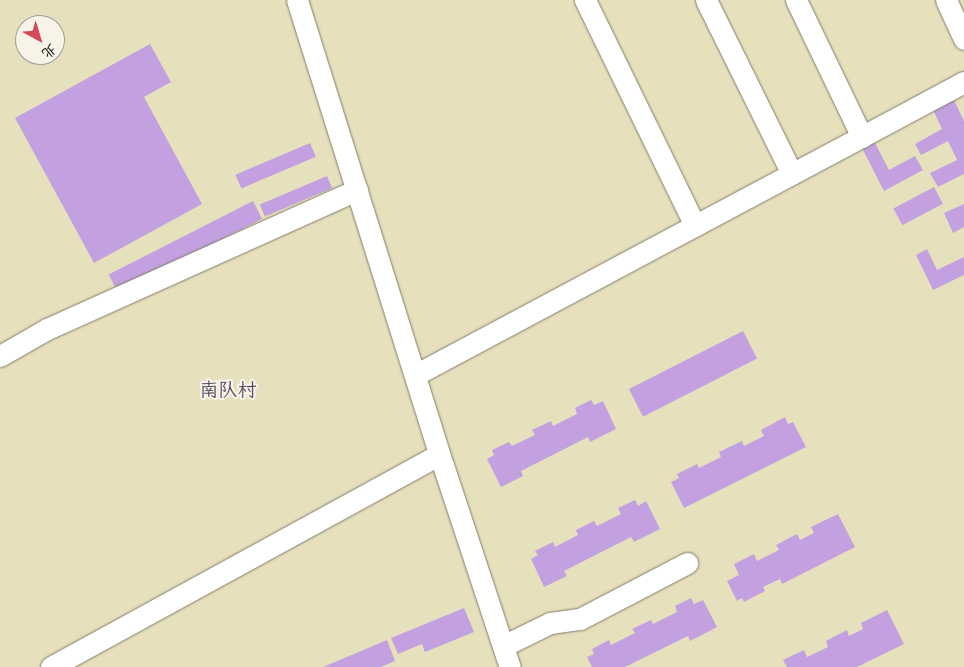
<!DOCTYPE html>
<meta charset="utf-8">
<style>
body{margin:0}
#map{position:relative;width:964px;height:667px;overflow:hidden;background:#e7e0bc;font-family:Itim,"LXGW WenKai TC",sans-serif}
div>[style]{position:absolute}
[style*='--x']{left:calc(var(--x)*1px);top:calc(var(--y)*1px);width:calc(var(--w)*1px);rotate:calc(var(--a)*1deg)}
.building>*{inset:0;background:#c3a1e1;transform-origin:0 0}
.roads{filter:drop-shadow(0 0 1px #827e6c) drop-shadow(0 0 1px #827e6c)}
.minor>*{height:21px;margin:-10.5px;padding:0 10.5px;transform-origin:10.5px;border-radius:10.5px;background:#fff}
span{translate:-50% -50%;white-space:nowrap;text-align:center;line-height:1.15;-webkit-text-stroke:4.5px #f7f3e8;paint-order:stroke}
.quarter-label{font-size:19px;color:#564b61}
.north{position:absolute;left:15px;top:15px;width:50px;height:50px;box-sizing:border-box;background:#f7f3e8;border:1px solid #9f9d96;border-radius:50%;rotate:141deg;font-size:14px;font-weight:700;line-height:20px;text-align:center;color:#1c1c1c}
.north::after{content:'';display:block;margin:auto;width:18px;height:22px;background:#d1495b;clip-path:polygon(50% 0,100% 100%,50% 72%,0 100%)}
</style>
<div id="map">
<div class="building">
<div style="clip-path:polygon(150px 44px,171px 82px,144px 97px,202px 204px,94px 263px,15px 118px)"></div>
<div style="clip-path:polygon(954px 100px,964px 121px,964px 174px,938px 187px,930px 173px,957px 160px,948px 141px,921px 155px,915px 144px,942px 129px,933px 110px)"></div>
<div style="clip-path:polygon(874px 141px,889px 170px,915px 156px,923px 170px,884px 191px,862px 148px)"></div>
<div style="left:310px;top:143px;width:15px;height:81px;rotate:67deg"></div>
<div style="left:327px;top:176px;width:13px;height:73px;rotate:67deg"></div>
<div style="left:934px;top:187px;width:19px;height:46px;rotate:62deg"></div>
<div style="left:253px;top:201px;width:20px;height:162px;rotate:63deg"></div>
<div style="clip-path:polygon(964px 204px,964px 227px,953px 233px,944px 213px)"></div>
<div style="clip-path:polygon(927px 249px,937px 270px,964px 257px,964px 275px,933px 290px,916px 255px)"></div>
<div style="left:743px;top:331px;width:31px;height:128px;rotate:63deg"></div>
<div style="clip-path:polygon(591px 400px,594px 405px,603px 401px,616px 429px,590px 442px,588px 437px,521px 471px,523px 476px,501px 487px,487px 459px,494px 455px,492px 450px,509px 442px,512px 446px,535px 435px,532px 430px,551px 421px,553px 426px,577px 414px,575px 408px)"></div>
<div style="clip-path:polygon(785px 417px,788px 424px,793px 422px,806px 447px,684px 508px,671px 482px,679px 478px,677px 474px,697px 464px,699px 468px,721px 457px,719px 452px,742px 441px,744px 446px,764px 436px,761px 430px)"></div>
<div style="clip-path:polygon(635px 500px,638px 506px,646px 501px,660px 529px,634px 542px,631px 537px,564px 571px,567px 576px,544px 587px,531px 559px,538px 555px,535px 551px,553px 542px,555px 547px,578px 535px,576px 530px,594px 521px,597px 526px,621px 514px,618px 508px)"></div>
<div style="clip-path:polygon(838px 514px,855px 547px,782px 584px,780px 579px,763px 587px,765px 591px,744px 602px,742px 598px,737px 601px,727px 581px,739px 575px,734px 564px,754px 554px,757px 561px,779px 550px,776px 545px,797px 534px,800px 540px,814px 533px,811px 527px)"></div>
<div style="clip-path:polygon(691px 598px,694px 604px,703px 600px,717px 627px,690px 641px,688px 636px,625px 667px,592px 667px,587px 657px,594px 654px,592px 649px,609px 640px,611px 645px,635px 633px,632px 629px,651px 620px,653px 624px,677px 612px,675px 606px)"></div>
<div style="clip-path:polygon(464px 608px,474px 632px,425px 652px,422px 644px,398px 654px,391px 638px)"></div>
<div style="clip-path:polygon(887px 610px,904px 644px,857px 667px,787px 667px,783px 660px,804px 650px,807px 657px,828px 647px,826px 641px,847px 630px,849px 636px,863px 629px,861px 623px)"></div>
<div style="clip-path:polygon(387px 640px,395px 661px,381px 667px,323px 667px)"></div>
</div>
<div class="roads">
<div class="minor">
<div style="--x:297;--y:0;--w:487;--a:72.6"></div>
<div style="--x:443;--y:465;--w:213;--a:71.7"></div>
<div style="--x:585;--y:0;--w:251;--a:64"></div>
<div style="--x:706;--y:0;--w:194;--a:63.7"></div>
<div style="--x:796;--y:0;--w:152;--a:64.3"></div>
<div style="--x:946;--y:0;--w:43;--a:65.2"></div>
<div style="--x:0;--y:356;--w:54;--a:-29.9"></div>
<div style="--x:47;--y:329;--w:340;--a:-24.2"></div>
<div style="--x:415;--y:375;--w:622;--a:-28.09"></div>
<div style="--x:503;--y:646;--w:52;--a:-26.1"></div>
<div style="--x:550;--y:623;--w:30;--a:-8"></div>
<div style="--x:580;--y:619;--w:121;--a:-27.6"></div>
<div style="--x:51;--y:667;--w:442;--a:-28.7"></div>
</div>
</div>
<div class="quarter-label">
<span style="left:228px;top:390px">南队村</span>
</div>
<div class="north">北</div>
</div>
